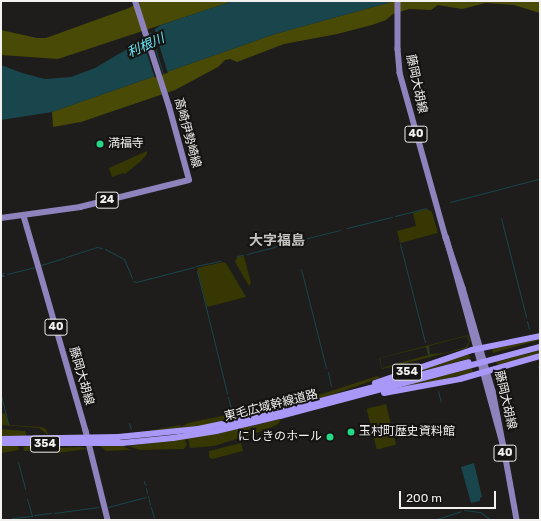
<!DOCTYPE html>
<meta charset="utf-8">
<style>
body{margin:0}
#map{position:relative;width:541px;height:521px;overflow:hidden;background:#1e1d1b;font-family:Rubik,"Noto Sans JP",sans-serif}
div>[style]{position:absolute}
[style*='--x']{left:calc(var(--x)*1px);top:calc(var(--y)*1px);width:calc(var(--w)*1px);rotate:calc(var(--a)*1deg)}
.green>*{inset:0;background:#363702;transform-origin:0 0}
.forest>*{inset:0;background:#494a06}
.water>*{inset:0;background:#18464c}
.pier>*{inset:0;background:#1e1d1b;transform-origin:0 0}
.stream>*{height:1px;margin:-0.5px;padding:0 0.5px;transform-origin:0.5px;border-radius:0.5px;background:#18464c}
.major>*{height:5.5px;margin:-2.75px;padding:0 2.75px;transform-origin:2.75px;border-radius:2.75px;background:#8e83bc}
.highway>*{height:6px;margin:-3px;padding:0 3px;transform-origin:3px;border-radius:3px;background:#a998f8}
.dots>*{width:11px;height:11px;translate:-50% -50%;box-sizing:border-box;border:2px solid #151412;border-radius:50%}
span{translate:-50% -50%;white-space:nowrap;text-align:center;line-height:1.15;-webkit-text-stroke:4px #151412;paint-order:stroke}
.shield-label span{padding:1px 3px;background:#151412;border:1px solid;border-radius:3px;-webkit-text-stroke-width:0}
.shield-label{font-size:11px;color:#f2f1f0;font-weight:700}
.street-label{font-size:12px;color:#f2f1f0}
.poi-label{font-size:12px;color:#f2f1f0}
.left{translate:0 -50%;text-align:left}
.right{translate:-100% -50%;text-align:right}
.water-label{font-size:13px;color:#6ae8f9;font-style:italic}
.quarter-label{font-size:14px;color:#c4c3c0;font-weight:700}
.frame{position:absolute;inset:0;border:2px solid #f2f1f0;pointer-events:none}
.scale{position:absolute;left:399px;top:491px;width:97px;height:18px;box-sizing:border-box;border:2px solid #f2f1f0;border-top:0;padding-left:5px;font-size:12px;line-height:14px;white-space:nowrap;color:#f2f1f0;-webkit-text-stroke:3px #151412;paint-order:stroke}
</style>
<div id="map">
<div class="green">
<div style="clip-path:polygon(147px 151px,147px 154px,141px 161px,125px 174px,123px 173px,112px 177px,109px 168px)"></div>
<div style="clip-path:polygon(427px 209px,432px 212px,438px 233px,400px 243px,397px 231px,416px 226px,413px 213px)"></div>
<div style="clip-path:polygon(244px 256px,251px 283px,249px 286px,235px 262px,237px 257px)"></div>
<div style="clip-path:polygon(223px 262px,226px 263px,246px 297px,207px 307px,197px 268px)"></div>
<div style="clip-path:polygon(evenodd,468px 335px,470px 341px,467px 348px,382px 369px,379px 358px,468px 335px,467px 336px,469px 342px,466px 347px,445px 353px,430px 354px,429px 346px,467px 336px,468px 335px,426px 347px,428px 355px,382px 368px,380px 358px,426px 347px)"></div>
<div style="clip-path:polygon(540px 339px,540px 340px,493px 353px,492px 349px)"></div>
<div style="clip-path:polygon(540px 350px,540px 353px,535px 355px,499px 365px,496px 363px,496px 362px)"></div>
<div style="clip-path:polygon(468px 355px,471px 357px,470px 358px,401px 377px,421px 369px)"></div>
<div style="clip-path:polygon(472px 368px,473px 372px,441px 380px,400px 387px)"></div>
<div style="clip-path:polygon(374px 377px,377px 376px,380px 378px,325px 397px,289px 406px,290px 403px,294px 400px,325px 393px)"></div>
<div style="left:386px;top:404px;width:42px;height:20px;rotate:76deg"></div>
<div style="clip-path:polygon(269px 406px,277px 407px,278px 409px,200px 426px,142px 432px,180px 425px,181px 427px,188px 423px)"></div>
<div style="clip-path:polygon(5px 413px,9px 425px,41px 427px,46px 429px,48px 435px,39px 428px,1px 425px,1px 414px)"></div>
<div style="clip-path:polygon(281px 419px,278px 424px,268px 429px,214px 446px,190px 448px,188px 439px,185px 440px,187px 445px,184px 449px,140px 450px,128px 446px,216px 434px)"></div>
<div style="clip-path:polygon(1px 429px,25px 431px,27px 436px,1px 436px)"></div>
<div style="clip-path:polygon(241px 443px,243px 451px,212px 459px,209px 457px,209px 451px)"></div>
<div style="clip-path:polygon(1px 445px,18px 446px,19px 450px,1px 453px)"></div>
<div style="clip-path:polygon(27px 446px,48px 446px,44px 450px,24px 451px,23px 447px)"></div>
<div style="clip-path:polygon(100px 446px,123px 446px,131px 450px,106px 451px)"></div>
<div style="clip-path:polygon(81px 447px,88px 449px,56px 453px,55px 448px)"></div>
</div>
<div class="forest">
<div style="clip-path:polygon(142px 1px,233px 1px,58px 59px,1px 55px,1px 30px,37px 38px,46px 38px,129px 8px)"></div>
<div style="clip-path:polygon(395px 1px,540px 1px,540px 13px,514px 5px,486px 3px,462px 9px,438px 5px,431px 10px,409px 9px,393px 14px,386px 20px,372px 25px,337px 34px,284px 44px,237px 62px,230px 59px,225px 60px,218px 67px,175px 90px,81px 122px,53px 127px,52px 112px,275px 34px)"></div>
</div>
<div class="water">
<div style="clip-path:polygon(233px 1px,395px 1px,275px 34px,52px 112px,1px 120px,1px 65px,22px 73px,45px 79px,71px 77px,95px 68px,129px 48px,161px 25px)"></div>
<div style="clip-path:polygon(474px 463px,482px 497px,480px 498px,480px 501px,471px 503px,461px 467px)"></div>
</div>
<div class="pier">
<div style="left:154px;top:28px;width:47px;height:4px;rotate:73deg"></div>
<div style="left:149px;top:31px;width:46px;height:9px;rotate:72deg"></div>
</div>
<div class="stream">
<div style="--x:450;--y:202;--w:91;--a:-14.6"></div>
<div style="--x:395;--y:216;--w:32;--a:-14"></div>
<div style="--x:501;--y:218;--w:102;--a:75.8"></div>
<div style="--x:347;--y:228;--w:46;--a:-13.7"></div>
<div style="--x:296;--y:241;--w:45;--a:-14"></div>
<div style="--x:400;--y:244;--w:101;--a:75.7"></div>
<div style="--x:105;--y:249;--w:21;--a:28"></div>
<div style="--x:124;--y:259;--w:21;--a:67"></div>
<div style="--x:247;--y:254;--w:48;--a:-14.6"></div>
<div style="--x:237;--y:256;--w:6;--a:-9"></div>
<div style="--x:66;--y:257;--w:32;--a:-18"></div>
<div style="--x:96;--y:247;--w:6;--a:9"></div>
<div style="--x:41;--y:265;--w:24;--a:-17"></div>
<div style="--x:196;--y:266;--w:25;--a:-12"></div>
<div style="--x:301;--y:269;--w:102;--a:75.8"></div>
<div style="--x:197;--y:271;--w:126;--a:76.2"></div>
<div style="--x:1;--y:274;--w:3;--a:-18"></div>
<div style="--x:7;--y:274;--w:29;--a:-14"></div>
<div style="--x:1;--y:275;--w:2;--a:0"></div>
<div style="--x:1;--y:276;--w:3;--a:0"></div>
<div style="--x:133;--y:281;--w:3;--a:18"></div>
<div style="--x:136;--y:282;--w:60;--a:-14.5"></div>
<div style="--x:527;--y:321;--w:8;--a:76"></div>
<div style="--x:427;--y:346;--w:10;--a:79"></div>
<div style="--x:538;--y:366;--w:6;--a:72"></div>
<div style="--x:328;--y:372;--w:14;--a:78"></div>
<div style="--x:438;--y:391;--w:11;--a:75"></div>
<div style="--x:1;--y:395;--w:30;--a:76"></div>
<div style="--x:228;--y:397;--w:12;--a:76"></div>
<div style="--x:129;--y:423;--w:6;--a:72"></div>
<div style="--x:18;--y:462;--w:28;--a:75"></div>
<div style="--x:144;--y:481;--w:4;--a:76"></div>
<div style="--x:146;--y:488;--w:5;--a:79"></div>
<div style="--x:148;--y:496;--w:9;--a:77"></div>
<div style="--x:108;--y:507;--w:38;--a:-15"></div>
<div style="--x:151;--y:507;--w:11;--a:75"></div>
<div style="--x:464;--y:510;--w:16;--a:7"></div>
<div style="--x:480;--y:512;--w:14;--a:36"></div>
<div style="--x:54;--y:513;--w:45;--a:-7.6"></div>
<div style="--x:34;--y:515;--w:17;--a:-7"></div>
<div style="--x:12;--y:518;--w:20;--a:-6"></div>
<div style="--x:32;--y:516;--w:18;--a:-106"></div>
<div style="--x:434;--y:520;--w:28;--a:-18"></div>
</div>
<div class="major">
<div style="--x:398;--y:1;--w:48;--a:90"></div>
<div style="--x:398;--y:49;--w:24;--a:85"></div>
<div style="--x:400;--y:73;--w:171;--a:74.4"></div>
<div style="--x:24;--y:216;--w:224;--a:73.9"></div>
<div style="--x:86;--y:431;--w:92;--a:76.1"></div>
<div style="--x:1;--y:218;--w:80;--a:-7.9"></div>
<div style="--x:80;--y:207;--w:112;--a:-13.9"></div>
<div style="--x:189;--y:180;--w:76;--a:-105.3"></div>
<div style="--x:169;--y:107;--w:111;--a:-107.8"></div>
<div style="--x:446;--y:238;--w:53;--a:71.2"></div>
<div style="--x:463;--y:288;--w:107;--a:73.8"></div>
<div style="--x:493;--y:391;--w:63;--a:79"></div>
<div style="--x:505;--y:453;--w:223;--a:-105.3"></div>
<div style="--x:505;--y:453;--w:68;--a:79.8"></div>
</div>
<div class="highway">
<div style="--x:375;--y:383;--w:102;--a:-18.8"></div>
<div style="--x:472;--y:350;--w:69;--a:-11.6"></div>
<div style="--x:384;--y:393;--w:77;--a:-10.4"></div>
<div style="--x:460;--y:379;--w:83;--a:-16"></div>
<div style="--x:1;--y:439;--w:117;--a:-1"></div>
<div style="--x:118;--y:437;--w:80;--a:-5.7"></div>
<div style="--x:198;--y:429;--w:83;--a:-11.9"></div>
<div style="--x:279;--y:412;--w:196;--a:-14.7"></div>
<div style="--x:1;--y:443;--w:121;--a:0"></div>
<div style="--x:122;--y:443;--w:51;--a:-5.6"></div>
<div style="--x:173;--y:438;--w:44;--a:-9.2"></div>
<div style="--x:216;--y:431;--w:66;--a:-13.2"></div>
<div style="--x:280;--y:416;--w:269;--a:-14.9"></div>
</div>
<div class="dots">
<div style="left:100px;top:144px;background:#25d886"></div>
<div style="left:351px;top:432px;background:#25d886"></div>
<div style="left:330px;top:437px;background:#25d886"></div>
</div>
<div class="shield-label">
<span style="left:416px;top:134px">40</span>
<span style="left:107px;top:200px">24</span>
<span style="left:56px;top:327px">40</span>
<span style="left:407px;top:372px">354</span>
<span style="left:45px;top:444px">354</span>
<span style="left:505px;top:453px">40</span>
</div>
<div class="street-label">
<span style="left:416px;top:84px;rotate:78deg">藤岡大胡線</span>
<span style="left:187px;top:133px;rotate:75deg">高崎伊勢崎線</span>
<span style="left:81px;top:376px;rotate:74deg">藤岡大胡線</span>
<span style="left:505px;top:400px;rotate:77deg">藤岡大胡線</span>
<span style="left:271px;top:406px;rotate:-14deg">東毛広域幹線道路</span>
</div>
<div class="poi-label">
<span class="left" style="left:108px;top:144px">満福寺</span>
<span class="left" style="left:359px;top:432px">玉村町歴史資料館</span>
<span class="right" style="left:322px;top:437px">にしきのホール</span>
</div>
<div class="water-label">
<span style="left:146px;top:46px;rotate:-24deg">利根川</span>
</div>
<div class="quarter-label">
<span style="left:277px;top:241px">大字福島</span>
</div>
<div class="frame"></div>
<div class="scale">200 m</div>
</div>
